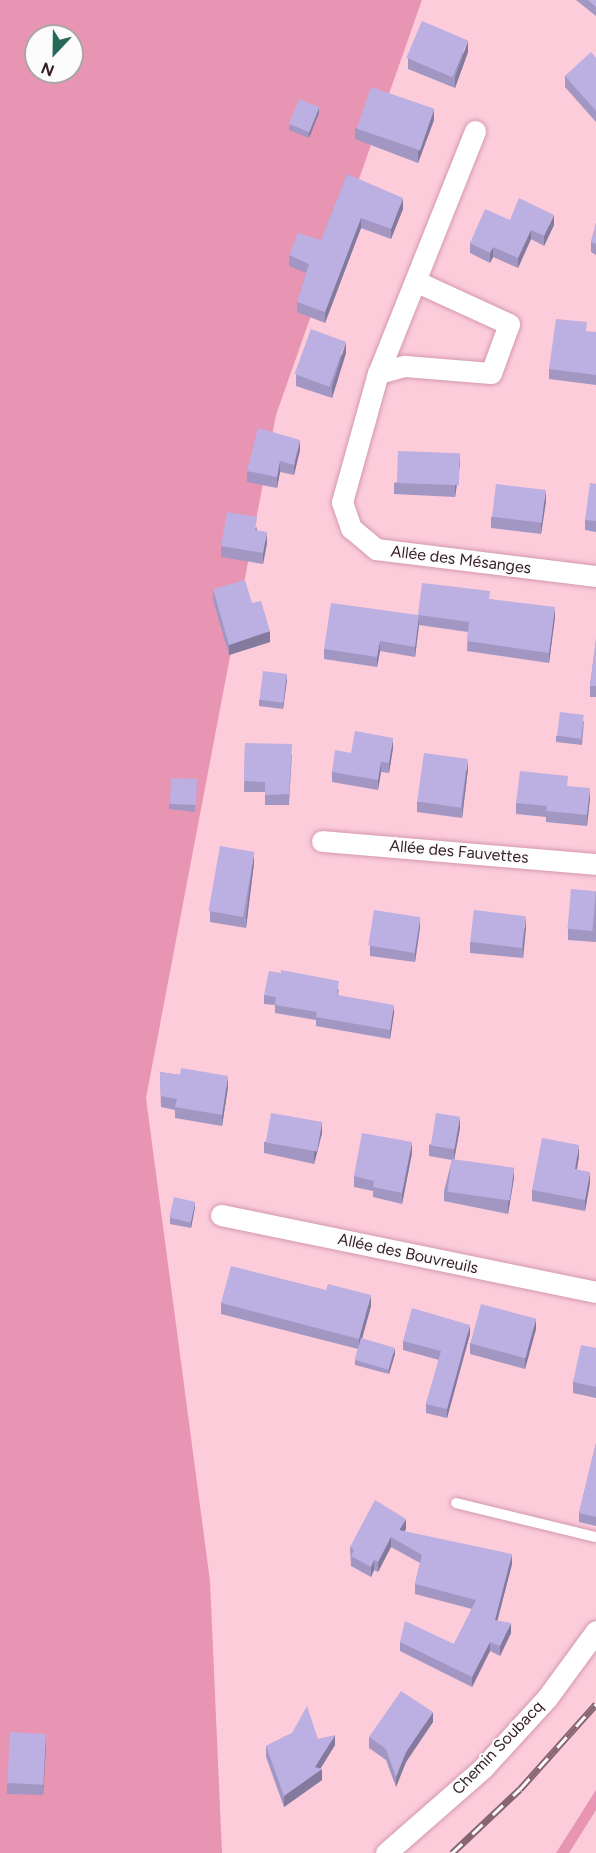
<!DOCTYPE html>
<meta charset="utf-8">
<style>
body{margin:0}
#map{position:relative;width:596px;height:1853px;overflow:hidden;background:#fcccdb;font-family:Figtree,sans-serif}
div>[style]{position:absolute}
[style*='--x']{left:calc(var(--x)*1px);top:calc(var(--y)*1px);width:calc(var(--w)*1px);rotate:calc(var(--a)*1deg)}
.green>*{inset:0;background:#e795b2}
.roads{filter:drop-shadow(0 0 2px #d399ad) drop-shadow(0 0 2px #d399ad)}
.service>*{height:10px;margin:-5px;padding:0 5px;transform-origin:5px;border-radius:5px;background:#fff}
.minor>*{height:21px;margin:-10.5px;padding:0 10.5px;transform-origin:10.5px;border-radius:10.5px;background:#fff}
.rail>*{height:7px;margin-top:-3.5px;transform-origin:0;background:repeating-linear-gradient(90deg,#fcfcfc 0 14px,#866570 0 28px);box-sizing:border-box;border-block:2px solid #866570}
.wall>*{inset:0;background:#a296c2}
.shaded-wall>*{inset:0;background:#847a9e}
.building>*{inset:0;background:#bcafe2;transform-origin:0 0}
span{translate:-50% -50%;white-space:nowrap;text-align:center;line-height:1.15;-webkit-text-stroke:4.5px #fcfcfc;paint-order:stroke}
.street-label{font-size:16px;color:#351f27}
.north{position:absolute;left:24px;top:24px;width:60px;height:60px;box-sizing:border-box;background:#fcfcfc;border:2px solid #aca4a7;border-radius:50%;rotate:202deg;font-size:16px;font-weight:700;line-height:24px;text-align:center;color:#351f27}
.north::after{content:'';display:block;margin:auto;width:21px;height:27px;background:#25695a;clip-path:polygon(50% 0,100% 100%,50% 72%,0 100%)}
</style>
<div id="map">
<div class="green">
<div style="clip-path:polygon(evenodd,0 0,422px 0,276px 415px,146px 1098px,210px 1581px,222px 1853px,0 1853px,0 0,36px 36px,72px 36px,72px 72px,36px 72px,36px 36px)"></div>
<div style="clip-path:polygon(596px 1790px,596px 1810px,569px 1853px,556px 1853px)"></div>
</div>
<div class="roads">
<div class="service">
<div style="--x:456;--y:1503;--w:144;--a:13.7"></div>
</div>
<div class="minor">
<div style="--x:475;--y:131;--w:261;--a:111.8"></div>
<div style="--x:378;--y:373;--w:134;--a:105.6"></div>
<div style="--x:342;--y:502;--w:28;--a:71"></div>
<div style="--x:351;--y:528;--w:33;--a:40"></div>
<div style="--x:376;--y:549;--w:222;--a:7"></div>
<div style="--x:378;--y:373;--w:28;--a:-15"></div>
<div style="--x:405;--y:366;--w:86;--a:4.7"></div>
<div style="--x:491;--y:373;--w:52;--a:-69.8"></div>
<div style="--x:509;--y:324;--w:103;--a:-155.4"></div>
<div style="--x:322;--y:841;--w:275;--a:4.8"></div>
<div style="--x:221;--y:1215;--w:383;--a:11.6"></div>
<div style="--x:386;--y:1853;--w:129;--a:-41.2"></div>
<div style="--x:483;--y:1768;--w:95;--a:-47.6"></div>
<div style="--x:547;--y:1698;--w:83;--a:-53.8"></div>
</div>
</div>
<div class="rail">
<div style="--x:452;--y:1853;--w:93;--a:-43.3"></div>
<div style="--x:520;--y:1789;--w:114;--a:-48.2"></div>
</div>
<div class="wall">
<div style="clip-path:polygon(576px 0,596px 0,596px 16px)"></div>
<div style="clip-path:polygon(468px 52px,455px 88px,408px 69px,408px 58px)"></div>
<div style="clip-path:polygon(596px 58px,596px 122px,565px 87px,565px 76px)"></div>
<div style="clip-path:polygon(319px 113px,309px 138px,289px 130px,289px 124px)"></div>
<div style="clip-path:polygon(434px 120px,418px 163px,355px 139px,355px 128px)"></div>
<div style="clip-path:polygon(347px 174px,403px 209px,391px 239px,361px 228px,325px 323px,297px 312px,297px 302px,306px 273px,289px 266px,289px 255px,321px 240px)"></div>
<div style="clip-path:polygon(510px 220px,554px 225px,544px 246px,531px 239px,518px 268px,493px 257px,490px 263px,470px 253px,470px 243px)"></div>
<div style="clip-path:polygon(596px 223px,596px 255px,591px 252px,591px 242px)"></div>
<div style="clip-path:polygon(596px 332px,596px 385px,549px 379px,549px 369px)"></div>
<div style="clip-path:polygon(346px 353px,332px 398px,296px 386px,296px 375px)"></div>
<div style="clip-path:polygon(300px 450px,294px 475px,280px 472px,277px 488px,247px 482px,247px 471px)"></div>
<div style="clip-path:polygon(460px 464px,455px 497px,394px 494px,394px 483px)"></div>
<div style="clip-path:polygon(596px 484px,596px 532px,585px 530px,585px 520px)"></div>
<div style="clip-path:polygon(546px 501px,541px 534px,491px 528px,491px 517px)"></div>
<div style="clip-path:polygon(257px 527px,257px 530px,267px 543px,263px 564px,221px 557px,221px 546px)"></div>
<div style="clip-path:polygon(213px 589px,252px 603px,270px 642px,229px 655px,213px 600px)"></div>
<div style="clip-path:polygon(490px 599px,555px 617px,549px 663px,467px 651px,468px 632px,419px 625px,415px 657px,380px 651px,377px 667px,324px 659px,324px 649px,418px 615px)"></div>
<div style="clip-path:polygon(596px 639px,596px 697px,590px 697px,590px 686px)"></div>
<div style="clip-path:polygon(287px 680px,283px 709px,259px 706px,259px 700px)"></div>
<div style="clip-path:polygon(584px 721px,582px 745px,556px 742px,556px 736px)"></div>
<div style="clip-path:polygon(245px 743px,292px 755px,289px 805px,265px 805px,265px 792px,244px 792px)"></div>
<div style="clip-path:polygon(393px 748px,389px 773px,381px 772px,378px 790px,332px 782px,332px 772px,351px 753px)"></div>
<div style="clip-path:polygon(468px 769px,462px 818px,417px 812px,417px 802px)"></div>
<div style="clip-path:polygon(197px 779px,195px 812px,169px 809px,169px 804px)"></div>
<div style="clip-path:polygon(568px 786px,590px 798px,587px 826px,546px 822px,546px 817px,516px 814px,516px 803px)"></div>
<div style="clip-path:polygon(254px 863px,246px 928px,210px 922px,210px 911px)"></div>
<div style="clip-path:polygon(596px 891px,596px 942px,568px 940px,568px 929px)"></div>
<div style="clip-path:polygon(420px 927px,415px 962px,370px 956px,370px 946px)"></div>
<div style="clip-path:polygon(526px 927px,523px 958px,470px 953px,470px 942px)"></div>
<div style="clip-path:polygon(339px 989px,338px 995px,394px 1013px,390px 1039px,316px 1026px,316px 1020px,275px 1013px,275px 1005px,264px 1004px,264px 995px)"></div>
<div style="clip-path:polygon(160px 1072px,180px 1075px,228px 1087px,222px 1126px,175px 1118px,175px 1110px,161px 1107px)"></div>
<div style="clip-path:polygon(460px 1128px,454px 1160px,514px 1178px,508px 1214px,444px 1201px,444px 1191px,452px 1160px,429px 1156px,429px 1145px)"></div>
<div style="clip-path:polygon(322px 1133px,314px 1164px,264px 1153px,264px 1142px)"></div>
<div style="clip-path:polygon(412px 1153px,402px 1204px,373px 1197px,373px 1191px,354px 1187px,354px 1176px)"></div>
<div style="clip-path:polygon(579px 1156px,577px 1170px,590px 1183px,585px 1211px,532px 1201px,532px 1190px)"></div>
<div style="clip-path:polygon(195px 1207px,191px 1228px,170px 1224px,170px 1218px)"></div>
<div style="clip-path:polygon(326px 1290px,371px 1306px,362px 1339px,395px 1354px,389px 1374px,355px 1365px,355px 1360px,358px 1349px,221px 1314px,221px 1303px)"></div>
<div style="clip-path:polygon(536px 1329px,525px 1369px,470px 1354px,470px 1343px)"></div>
<div style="clip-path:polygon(470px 1334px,447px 1418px,426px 1413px,426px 1404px,439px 1360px,403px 1350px,403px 1341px)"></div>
<div style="clip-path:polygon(596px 1348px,596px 1398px,573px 1393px,573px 1382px)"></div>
<div style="clip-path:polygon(596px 1443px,596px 1526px,579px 1522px,579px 1513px)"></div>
<div style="clip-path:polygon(406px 1529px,404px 1531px,512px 1564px,497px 1621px,511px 1633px,500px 1656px,490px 1651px,472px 1687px,400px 1651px,400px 1642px,454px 1644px,472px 1609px,415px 1594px,415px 1584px,420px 1563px,391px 1547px,378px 1572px,374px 1570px,371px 1577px,351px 1566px,350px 1547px)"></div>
<div style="clip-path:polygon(433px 1722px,406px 1762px,396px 1787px,386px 1760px,369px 1748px,369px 1737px)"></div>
<div style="clip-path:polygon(292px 1733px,318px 1739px,335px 1745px,320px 1769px,322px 1780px,284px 1807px,266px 1757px,266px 1746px)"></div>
<div style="clip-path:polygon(46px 1745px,43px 1795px,7px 1794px,7px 1783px)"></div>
</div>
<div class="shaded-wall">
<div style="clip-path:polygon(468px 41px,468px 52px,455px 88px,455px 77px)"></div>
<div style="clip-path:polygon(319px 107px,319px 113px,309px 138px,309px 132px)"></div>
<div style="clip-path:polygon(434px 109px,434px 120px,418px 163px,418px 152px)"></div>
<div style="clip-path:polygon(403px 198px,403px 209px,391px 239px,391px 229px)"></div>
<div style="clip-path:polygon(554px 215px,554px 225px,544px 246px,544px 236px)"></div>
<div style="clip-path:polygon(361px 218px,361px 228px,325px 323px,325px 312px)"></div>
<div style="clip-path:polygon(531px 230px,531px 239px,518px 268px,518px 258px)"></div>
<div style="clip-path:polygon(493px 247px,493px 257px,490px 263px,490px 253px)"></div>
<div style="clip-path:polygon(346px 342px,346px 353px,332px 398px,332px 387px)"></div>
<div style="clip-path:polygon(300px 440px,300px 450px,294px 475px,294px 465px)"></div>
<div style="clip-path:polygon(460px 453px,460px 464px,455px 497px,455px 486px)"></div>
<div style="clip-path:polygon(280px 461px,280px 472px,277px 488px,277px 477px)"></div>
<div style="clip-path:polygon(546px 490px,546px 501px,541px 534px,541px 523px)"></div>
<div style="clip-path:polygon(267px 532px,267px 543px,263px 564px,263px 553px)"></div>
<div style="clip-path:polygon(555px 607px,555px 617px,549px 663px,549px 653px)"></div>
<div style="clip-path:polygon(419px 615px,419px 625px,415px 657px,415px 647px)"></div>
<div style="clip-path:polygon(270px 631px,270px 642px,229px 655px,229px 645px)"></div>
<div style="clip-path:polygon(380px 641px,380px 651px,377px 667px,377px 657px)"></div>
<div style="clip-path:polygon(287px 674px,287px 680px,283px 709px,283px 703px)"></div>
<div style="clip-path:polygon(393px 738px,393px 748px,389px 773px,389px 763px)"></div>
<div style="clip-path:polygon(468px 759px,468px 769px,462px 818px,462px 808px)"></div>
<div style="clip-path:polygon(381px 762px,381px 772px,378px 790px,378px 780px)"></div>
<div style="clip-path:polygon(590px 788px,590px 798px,587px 826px,587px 815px)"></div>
<div style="clip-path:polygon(254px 852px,254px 863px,246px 928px,246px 917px)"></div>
<div style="clip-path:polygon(526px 916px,526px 927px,523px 958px,523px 947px)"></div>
<div style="clip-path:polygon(420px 917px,420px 927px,415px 962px,415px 951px)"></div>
<div style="clip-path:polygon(394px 1005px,394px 1013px,390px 1039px,390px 1030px)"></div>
<div style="clip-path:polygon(228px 1076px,228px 1087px,222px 1126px,222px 1115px)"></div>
<div style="clip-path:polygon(460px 1117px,460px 1128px,454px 1160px,454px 1149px)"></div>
<div style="clip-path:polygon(322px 1122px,322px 1133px,314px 1164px,314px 1153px)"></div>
<div style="clip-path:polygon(412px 1142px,412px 1153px,402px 1204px,402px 1193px)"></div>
<div style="clip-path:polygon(579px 1145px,579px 1156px,575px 1180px,575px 1169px)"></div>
<div style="clip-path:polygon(514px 1168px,514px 1178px,508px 1214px,508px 1203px)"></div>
<div style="clip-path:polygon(590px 1172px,590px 1183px,585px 1211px,585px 1200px)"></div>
<div style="clip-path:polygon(195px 1202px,195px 1207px,191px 1228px,191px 1222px)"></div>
<div style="clip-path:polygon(371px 1295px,371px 1306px,359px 1349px,359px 1339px)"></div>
<div style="clip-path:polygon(536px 1319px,536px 1329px,525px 1369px,525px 1358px)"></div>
<div style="clip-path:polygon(470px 1325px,470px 1334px,447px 1418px,447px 1409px)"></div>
<div style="clip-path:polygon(395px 1348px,395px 1354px,389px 1374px,389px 1369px)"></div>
<div style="clip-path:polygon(406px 1519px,406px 1529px,399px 1540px,399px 1530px)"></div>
<div style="clip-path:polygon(391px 1537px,391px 1547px,378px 1572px,378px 1562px)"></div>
<div style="clip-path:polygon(512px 1554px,512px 1564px,495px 1630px,495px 1620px)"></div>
<div style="clip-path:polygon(374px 1560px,374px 1570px,371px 1577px,371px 1567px)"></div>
<div style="clip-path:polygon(511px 1623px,511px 1633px,500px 1656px,500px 1646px)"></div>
<div style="clip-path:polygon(490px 1642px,490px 1651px,472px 1687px,472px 1677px)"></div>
<div style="clip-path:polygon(433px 1712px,433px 1722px,406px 1762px,396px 1787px,396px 1777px,406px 1752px)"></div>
<div style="clip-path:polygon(46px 1734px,46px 1745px,43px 1795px,43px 1785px)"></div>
<div style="clip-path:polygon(335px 1735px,335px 1745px,319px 1771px,322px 1769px,322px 1780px,284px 1807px,284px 1796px,315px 1767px)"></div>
</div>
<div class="building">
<div style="clip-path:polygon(588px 0,596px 0,596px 7px)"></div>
<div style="left:422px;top:21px;width:50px;height:40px;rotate:23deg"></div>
<div style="clip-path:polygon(591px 52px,596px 58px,596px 111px,565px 76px)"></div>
<div style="left:371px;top:87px;width:67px;height:44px;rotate:19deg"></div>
<div style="left:299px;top:99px;width:22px;height:27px;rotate:22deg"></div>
<div style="clip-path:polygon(347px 174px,403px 198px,391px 229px,361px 218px,325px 312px,297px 302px,309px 264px,289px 255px,298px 233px,321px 240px)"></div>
<div style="clip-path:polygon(519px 198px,554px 215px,544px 236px,531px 230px,518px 258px,493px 247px,490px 253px,470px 243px,485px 209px,510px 220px)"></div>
<div style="clip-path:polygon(596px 223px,596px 244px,591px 242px)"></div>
<div style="clip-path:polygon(556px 319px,587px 322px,586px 331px,596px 332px,596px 375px,549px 369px)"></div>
<div style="left:311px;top:329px;width:37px;height:48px;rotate:20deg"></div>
<div style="clip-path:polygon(258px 428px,300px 440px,294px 465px,280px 461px,277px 477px,247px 471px)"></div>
<div style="left:398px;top:451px;width:62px;height:32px;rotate:2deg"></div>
<div style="clip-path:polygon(590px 483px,596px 484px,596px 521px,585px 520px)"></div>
<div style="left:496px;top:484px;width:50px;height:33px;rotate:7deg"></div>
<div style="clip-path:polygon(227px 512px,257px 517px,255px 530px,267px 532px,263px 553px,221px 546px)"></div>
<div style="clip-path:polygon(245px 580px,252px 603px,261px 601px,270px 631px,229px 645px,213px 589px)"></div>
<div style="clip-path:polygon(422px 583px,490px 591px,489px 599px,555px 607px,549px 653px,467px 641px,469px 622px,419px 615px,415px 647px,380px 641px,377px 657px,324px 649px,331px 603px,418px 615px)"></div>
<div style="clip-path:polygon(596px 639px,596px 686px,590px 686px)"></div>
<div style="left:263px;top:671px;width:24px;height:29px;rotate:7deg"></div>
<div style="left:560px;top:712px;width:24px;height:24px;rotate:7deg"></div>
<div style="clip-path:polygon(355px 731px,393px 738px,389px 763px,381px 762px,378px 780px,332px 772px,335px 750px,351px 753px)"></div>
<div style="clip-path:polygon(245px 743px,292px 744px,289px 794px,265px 795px,265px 782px,244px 781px)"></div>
<div style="left:424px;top:753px;width:44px;height:49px;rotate:8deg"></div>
<div style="clip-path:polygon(520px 771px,568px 776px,567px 786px,590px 788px,587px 815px,546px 811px,547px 806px,516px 803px)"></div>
<div style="left:171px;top:778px;width:26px;height:26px;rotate:2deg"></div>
<div style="left:220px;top:846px;width:35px;height:66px;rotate:10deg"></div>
<div style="left:571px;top:889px;width:25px;height:40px;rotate:5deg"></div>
<div style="left:374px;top:910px;width:47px;height:36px;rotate:9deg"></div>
<div style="left:474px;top:910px;width:52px;height:32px;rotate:7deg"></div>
<div style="clip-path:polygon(281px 970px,339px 981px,337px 995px,394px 1005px,390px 1030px,316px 1017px,317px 1012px,275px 1005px,276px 997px,264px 995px,269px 971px,281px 973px)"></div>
<div style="clip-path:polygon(181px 1068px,228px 1076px,222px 1115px,175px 1107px,177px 1099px,161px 1096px,160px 1072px,180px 1075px)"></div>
<div style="left:271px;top:1113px;width:52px;height:30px;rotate:10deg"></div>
<div style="left:436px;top:1113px;width:24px;height:33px;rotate:9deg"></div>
<div style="clip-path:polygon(362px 1133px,412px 1142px,402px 1193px,373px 1187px,374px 1181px,354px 1176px)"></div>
<div style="clip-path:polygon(542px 1138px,579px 1145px,575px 1169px,590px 1172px,585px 1200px,532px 1190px)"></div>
<div style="left:452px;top:1159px;width:63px;height:33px;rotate:8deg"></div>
<div style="left:174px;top:1197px;width:22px;height:21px;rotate:13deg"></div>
<div style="clip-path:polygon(231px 1266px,326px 1290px,328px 1284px,371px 1295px,359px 1339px,221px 1303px)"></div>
<div style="left:481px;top:1304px;width:57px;height:41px;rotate:15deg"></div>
<div style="clip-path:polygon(412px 1308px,470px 1325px,447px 1409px,426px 1404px,441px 1351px,403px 1341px)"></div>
<div style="left:361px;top:1338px;width:35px;height:23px;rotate:16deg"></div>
<div style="clip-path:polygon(581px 1345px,596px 1348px,596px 1387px,573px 1382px)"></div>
<div style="clip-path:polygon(596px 1443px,596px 1517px,579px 1513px)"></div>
<div style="clip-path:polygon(375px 1500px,406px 1519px,399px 1530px,512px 1554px,495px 1620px,511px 1623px,500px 1646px,490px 1642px,472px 1677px,400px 1642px,405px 1621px,454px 1644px,476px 1600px,415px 1584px,422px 1555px,391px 1537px,378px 1562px,374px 1560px,371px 1567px,351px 1556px,354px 1550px,350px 1547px)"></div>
<div style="clip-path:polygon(401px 1691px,433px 1712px,406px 1752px,396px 1777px,386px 1749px,369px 1737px)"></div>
<div style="clip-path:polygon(307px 1706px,318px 1739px,335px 1735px,315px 1767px,322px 1769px,284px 1796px,266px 1746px,292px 1733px)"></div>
<div style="left:10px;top:1732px;width:36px;height:51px;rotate:3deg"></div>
</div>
<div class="street-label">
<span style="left:461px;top:560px;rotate:7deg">Allée des Mésanges</span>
<span style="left:459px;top:852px;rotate:5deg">Allée des Fauvettes</span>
<span style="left:408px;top:1254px;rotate:12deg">Allée des Bouvreuils</span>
<span style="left:498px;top:1748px;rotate:-46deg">Chemin Soubacq</span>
</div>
<div class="north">N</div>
</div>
